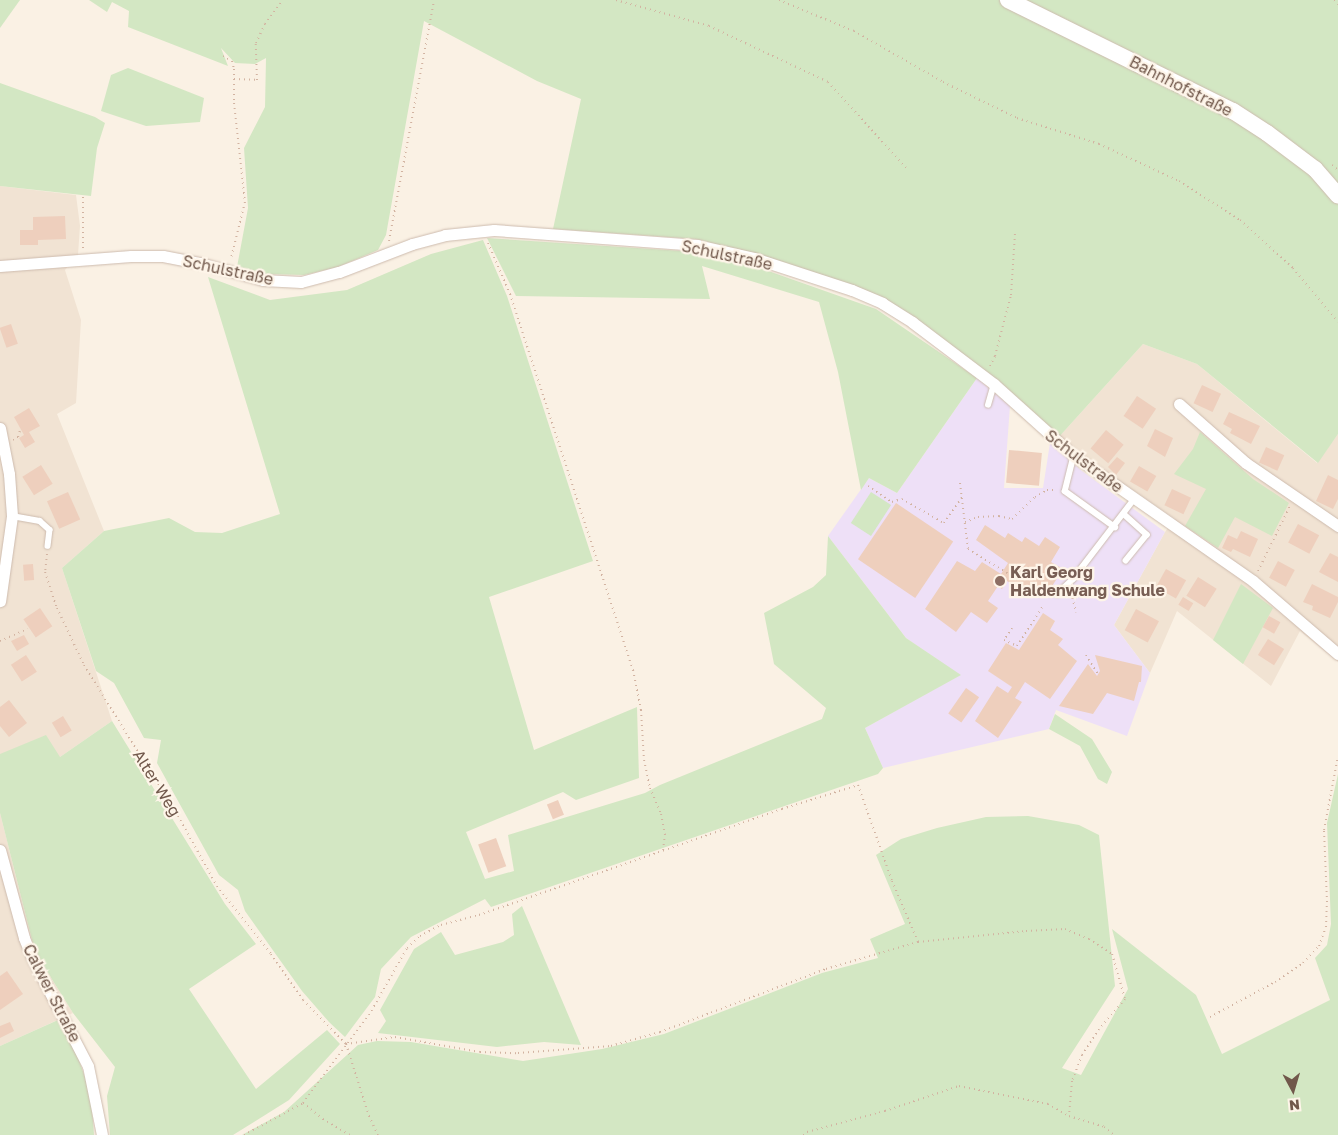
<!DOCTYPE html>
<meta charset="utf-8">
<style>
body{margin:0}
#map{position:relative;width:1338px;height:1135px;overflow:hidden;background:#faf1e4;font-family:"Golos Text",sans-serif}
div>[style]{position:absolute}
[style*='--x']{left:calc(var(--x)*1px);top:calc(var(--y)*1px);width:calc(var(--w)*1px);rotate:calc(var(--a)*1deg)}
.residential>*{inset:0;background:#f1e3d3}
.education>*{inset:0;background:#eee0f7}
.green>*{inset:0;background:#d3e7c3;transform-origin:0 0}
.building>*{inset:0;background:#eecfbd;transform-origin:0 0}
.path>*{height:2px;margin-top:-1px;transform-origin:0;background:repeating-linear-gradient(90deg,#d2b3a1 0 1px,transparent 0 5px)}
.roads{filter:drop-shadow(0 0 1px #cdbbae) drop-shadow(0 0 1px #cdbbae)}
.lane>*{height:5.5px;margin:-2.75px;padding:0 2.75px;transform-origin:2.75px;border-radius:2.75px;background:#fff}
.street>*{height:11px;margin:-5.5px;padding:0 5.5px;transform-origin:5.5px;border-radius:5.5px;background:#fff}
.secondary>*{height:16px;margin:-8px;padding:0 8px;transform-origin:8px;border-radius:8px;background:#fff}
.dots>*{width:14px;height:14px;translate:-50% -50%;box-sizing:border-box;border:2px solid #fef5e9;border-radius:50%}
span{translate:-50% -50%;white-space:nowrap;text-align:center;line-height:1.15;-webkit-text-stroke:4.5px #fef5e9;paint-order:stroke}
.street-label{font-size:16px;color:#71584b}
.education-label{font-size:16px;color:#785e54;font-weight:700}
.left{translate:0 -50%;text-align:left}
.north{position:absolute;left:1268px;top:1065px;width:50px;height:50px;-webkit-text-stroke:4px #fef5e9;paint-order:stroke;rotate:174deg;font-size:14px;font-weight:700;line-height:20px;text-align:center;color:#71584b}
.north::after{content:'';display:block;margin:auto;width:18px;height:22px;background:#71584b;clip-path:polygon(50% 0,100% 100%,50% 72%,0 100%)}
</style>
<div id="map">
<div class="residential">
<div style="clip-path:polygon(0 186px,76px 195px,80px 226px,78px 255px,65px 270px,81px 320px,76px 403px,57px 414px,104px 531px,62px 568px,112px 721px,60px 757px,0 754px)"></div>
<div style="clip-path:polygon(1143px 344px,1197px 364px,1317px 463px,1338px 434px,1338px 662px,1300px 631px,1271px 686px,1177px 611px,1150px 673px,1114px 625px,1165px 532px,1175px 519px,1058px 438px)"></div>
<div style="clip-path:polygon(0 813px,35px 952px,73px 1013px,0 1046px)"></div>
</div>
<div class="education">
<div style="clip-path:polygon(977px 378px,1010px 406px,1004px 488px,1043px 488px,1050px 443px,1082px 471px,1165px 532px,1114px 625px,1150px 673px,1127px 736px,1056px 710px,1049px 729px,883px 768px,865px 728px,960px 675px,906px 638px,828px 536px,869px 478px,897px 493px)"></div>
</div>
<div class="green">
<div style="clip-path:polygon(0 0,20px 0,0 28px)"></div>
<div style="clip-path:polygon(89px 0,1338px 0,1338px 434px,1318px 463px,1197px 364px,1143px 344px,1058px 438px,926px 327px,752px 254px,696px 239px,553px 229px,581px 99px,537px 81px,424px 21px,386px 235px,378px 250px,338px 267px,304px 275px,266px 274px,237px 267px,248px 208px,244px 148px,265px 107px,266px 58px,255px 64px,235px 63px,221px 48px,228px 66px,128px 27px,129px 11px,112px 2px,107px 12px)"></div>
<div style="clip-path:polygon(128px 68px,204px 98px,200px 122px,146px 126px,101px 111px,111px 75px)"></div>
<div style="clip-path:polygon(0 83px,95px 117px,105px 123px,97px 148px,91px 196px,0 186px)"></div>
<div style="clip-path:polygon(487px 238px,698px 252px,740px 261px,876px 309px,977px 378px,897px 493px,869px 478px,861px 490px,838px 372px,819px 302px,702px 266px,710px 299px,516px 296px)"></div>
<div style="clip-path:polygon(483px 240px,507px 296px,593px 561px,489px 597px,534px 750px,637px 707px,639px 778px,576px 800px,563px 792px,466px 832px,485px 879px,514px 871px,508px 835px,645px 793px,660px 785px,822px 719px,826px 708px,774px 664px,764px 613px,813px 587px,826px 575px,828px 536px,906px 638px,961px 675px,865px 728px,883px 768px,878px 774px,491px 907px,485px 899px,411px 937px,381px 969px,375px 997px,345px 1037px,329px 1022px,302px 991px,245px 911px,238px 890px,219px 875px,157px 763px,161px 740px,144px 738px,114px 683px,96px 671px,62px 568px,104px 531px,169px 518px,195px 532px,222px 533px,280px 514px,208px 277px,270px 300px,347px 290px,431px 254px)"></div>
<div style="clip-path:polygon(1200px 432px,1253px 479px,1289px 503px,1272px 536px,1235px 517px,1218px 548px,1185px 526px,1206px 489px,1174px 474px,1193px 449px)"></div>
<div style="left:871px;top:492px;width:24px;height:37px;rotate:33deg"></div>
<div style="clip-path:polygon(1241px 584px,1273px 608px,1243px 664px,1213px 640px)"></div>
<div style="clip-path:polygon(1055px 714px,1092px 739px,1112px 772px,1107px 784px,1098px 779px,1080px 746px,1049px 729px)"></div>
<div style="clip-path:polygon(112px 721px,225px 904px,256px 944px,189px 989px,256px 1089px,327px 1030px,340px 1044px,289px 1100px,233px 1135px,110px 1135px,107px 1096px,115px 1067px,73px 1013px,35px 952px,0 813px,0 754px,46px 735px,60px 757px)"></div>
<div style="clip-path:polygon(1338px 774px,1338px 1135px,242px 1135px,284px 1112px,358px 1045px,377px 1041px,411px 1042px,523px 1061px,602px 1049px,664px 1034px,822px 973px,878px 958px,870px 939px,905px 924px,876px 855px,901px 839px,937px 828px,986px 817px,1028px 816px,1079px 825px,1099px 835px,1115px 986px,1062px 1068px,1081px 1075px,1128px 989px,1112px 929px,1196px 995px,1222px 1054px,1330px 1000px,1315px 958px,1327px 945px,1331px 924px,1327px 823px)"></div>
<div style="clip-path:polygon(522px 906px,581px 1045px,544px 1042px,497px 1047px,378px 1033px,386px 1021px,380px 1010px,414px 949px,441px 932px,455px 955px,503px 942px,514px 935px,512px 914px)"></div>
<div style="clip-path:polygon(58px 1020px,77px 1055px,85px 1077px,92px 1107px,94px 1135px,0 1135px,0 1046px)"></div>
</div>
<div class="building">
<div style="clip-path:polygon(65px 216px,66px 239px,38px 240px,38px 245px,20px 245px,20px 230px,33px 230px,33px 217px)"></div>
<div style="left:11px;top:324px;width:21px;height:12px;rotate:71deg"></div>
<div style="left:1202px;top:385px;width:21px;height:20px;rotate:25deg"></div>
<div style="left:1137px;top:396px;width:23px;height:24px;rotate:34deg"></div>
<div style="clip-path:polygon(29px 408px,40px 426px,29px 432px,35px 442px,25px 448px,19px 438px,24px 435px,14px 417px)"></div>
<div style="clip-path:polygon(1229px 412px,1260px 426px,1251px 444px,1230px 433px,1232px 429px,1223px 424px)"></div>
<div style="clip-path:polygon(1155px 429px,1173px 438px,1165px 457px,1147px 446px)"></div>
<div style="left:1106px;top:430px;width:23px;height:24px;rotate:40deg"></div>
<div style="left:1266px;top:447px;width:20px;height:17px;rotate:24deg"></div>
<div style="left:1009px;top:450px;width:33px;height:33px;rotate:5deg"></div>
<div style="clip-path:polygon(1117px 457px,1125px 463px,1116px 475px,1108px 467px)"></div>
<div style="left:41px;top:465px;width:22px;height:22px;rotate:58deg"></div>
<div style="left:1139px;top:466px;width:20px;height:18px;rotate:30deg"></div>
<div style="clip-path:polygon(1328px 475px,1338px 480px,1338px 499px,1333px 509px,1316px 501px)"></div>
<div style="left:1172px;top:489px;width:21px;height:18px;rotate:25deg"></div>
<div style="left:68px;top:492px;width:30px;height:23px;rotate:66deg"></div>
<div style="left:896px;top:503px;width:69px;height:68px;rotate:34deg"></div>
<div style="left:1298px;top:524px;width:24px;height:21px;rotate:28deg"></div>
<div style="clip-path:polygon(985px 525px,1005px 538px,1008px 533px,1022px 542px,1025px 537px,1039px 546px,1045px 537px,1060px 547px,1051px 562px,1063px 569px,1049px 591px,1040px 585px,1032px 598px,1007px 581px,1002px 589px,998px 586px,988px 601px,998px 608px,987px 623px,971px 612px,956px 632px,925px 609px,957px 561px,975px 571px,982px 562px,1001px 574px,1008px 563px,976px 540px)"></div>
<div style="clip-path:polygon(1241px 531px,1258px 539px,1250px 557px,1233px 549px,1231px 552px,1222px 548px,1228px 535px,1237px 539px)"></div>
<div style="clip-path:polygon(1330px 553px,1338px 557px,1338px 582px,1319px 572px)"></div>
<div style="left:1278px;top:561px;width:19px;height:19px;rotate:28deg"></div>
<div style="left:33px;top:564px;width:16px;height:10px;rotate:86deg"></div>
<div style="left:1166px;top:569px;width:23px;height:21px;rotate:29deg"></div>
<div style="left:1198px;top:577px;width:22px;height:22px;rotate:32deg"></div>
<div style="clip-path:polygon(1312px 584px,1338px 597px,1338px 602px,1330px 618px,1312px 610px,1313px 606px,1303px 602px)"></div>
<div style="left:1183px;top:597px;width:12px;height:9px;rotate:31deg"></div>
<div style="left:40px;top:608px;width:22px;height:20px;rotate:56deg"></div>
<div style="left:1136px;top:609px;width:26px;height:24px;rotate:28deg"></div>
<div style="clip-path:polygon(1043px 613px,1055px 621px,1050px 630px,1063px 639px,1058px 645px,1077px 661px,1050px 699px,1025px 682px,1015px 698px,1022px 702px,998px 738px,975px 721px,997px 686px,1008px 693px,1012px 687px,988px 671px,1006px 643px,1019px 650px)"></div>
<div style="left:1269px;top:616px;width:13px;height:13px;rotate:29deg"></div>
<div style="clip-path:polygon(24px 635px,29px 644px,17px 651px,11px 641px)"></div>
<div style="left:1268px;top:639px;width:19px;height:19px;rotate:32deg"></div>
<div style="left:26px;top:655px;width:20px;height:18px;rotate:57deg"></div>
<div style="clip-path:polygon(1095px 655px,1142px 666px,1141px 682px,1139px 682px,1134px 701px,1107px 693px,1093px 714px,1059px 706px,1088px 664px,1097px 676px,1100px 671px)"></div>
<div style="left:966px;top:688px;width:16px;height:31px;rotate:35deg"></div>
<div style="clip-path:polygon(9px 700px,27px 723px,9px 737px,0 726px,0 707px)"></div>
<div style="left:63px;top:716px;width:17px;height:13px;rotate:59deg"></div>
<div style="left:558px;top:800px;width:16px;height:12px;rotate:68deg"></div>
<div style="left:496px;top:838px;width:30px;height:19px;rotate:70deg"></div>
<div style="clip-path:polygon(7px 971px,23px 994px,0 1010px,0 976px)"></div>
<div style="clip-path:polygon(10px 1022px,14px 1031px,0 1038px,0 1026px)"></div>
</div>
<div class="path">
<div style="--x:616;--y:0;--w:97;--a:15.6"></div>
<div style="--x:709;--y:26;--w:132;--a:25.2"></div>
<div style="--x:828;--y:82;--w:119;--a:47.7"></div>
<div style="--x:779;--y:0;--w:81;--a:22.5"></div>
<div style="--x:854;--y:31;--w:103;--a:29.8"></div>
<div style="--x:943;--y:82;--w:82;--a:25.9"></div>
<div style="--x:1017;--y:118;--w:86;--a:17.6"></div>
<div style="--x:1099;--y:144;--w:88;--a:24.8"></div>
<div style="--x:1179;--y:181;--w:72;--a:32.6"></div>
<div style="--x:1240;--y:220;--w:72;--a:42.2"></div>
<div style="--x:1293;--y:268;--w:70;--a:50.2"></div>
<div style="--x:1334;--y:0;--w:6;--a:45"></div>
<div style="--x:223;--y:56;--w:10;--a:29"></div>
<div style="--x:232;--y:61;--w:8;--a:76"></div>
<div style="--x:234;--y:69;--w:34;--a:90"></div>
<div style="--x:234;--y:103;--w:100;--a:83.7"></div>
<div style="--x:245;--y:202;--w:58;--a:104"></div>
<div style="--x:234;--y:79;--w:23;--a:2"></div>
<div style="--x:257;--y:80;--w:37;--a:-92"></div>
<div style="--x:256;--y:43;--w:21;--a:-65"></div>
<div style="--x:265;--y:24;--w:30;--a:-53"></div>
<div style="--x:1332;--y:165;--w:8;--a:40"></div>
<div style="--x:389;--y:241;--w:245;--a:-79.4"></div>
<div style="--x:488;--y:243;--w:56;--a:66.7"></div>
<div style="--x:510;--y:294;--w:396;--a:71.9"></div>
<div style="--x:633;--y:670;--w:41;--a:78.7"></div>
<div style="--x:641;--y:710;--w:50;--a:86.6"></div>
<div style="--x:644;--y:760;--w:29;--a:78"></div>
<div style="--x:650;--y:788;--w:28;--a:67"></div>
<div style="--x:661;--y:814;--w:20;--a:79"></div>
<div style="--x:665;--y:834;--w:16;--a:97"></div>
<div style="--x:83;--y:248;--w:51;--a:-90"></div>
<div style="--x:990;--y:366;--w:11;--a:-63"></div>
<div style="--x:995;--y:356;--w:63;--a:-75.3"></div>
<div style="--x:1011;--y:295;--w:62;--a:-86.3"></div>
<div style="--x:13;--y:440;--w:6;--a:-31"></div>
<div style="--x:18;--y:437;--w:7;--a:-74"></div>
<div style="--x:960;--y:483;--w:66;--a:83.1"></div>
<div style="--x:968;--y:549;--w:57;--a:31.5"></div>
<div style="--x:1017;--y:579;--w:7;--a:117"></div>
<div style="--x:868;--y:486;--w:29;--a:34"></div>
<div style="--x:892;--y:502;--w:10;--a:-17"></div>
<div style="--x:902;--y:499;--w:48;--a:29.7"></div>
<div style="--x:944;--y:523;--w:32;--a:-55"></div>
<div style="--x:965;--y:522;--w:14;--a:-21"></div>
<div style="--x:978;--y:517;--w:21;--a:-3"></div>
<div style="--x:999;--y:516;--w:13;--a:13"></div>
<div style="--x:1012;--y:519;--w:32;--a:-44"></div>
<div style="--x:1035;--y:497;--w:14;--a:-30"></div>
<div style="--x:1047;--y:490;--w:8;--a:0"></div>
<div style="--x:47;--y:554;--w:18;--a:96"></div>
<div style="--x:45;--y:572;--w:38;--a:72"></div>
<div style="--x:57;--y:608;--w:63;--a:64.7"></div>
<div style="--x:84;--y:665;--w:178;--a:58.1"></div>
<div style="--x:178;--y:816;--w:80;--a:60.9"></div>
<div style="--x:217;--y:886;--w:87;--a:51.5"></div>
<div style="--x:271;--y:954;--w:56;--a:55.2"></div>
<div style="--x:303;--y:1000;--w:62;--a:45.7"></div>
<div style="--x:346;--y:1044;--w:76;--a:72.3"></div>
<div style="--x:369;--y:1116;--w:21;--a:65"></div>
<div style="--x:1258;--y:571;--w:72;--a:-63.8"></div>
<div style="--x:1071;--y:593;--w:20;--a:75"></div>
<div style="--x:1012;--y:628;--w:14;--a:124"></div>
<div style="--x:1004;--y:640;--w:14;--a:25"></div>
<div style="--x:1017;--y:646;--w:48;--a:-57"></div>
<div style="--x:0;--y:641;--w:30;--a:-24"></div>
<div style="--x:1086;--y:655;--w:22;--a:58"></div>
<div style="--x:1210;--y:1017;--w:74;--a:-28.3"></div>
<div style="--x:1275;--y:982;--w:34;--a:-34"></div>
<div style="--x:1303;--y:963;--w:23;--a:-47"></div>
<div style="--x:1319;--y:946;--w:20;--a:-70"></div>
<div style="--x:1326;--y:927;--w:25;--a:-88"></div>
<div style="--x:1327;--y:902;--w:72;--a:-92.4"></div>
<div style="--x:1324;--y:830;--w:75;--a:-79.3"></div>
<div style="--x:346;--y:1044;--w:49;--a:-8.1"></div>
<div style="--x:395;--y:1037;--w:86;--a:10"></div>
<div style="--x:480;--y:1052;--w:38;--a:2"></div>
<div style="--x:518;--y:1053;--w:93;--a:-4.3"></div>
<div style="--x:611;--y:1046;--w:51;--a:-15.9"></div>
<div style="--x:660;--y:1032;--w:178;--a:-20.8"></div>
<div style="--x:826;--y:969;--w:96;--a:-16.4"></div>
<div style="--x:918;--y:942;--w:109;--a:-5.8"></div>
<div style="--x:1026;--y:931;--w:39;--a:-3"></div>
<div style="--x:1065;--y:929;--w:26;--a:23"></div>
<div style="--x:1089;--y:939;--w:27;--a:33"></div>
<div style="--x:1112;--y:954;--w:47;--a:73.9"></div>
<div style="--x:1125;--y:999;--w:40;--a:131"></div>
<div style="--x:1099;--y:1029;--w:31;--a:123"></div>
<div style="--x:1082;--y:1055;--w:28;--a:111"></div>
<div style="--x:1072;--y:1081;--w:35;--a:95"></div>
<div style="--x:303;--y:1103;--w:26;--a:39"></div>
<div style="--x:323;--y:1119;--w:31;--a:31"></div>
<div style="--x:244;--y:1135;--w:67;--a:-28.5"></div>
<div style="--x:303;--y:1103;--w:110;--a:-53.1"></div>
<div style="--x:369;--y:1015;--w:77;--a:-60.4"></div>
<div style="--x:407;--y:948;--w:18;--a:-43"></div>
<div style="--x:420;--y:936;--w:24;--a:-28"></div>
<div style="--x:441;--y:925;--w:39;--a:-15"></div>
<div style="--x:479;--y:915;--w:321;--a:-19.3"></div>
<div style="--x:782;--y:809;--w:80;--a:-17.5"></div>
<div style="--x:858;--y:785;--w:102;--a:70.5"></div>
<div style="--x:892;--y:881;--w:66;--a:66.9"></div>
<div style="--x:803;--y:1135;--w:5;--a:-37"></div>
<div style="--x:807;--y:1132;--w:81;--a:-15.1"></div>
<div style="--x:885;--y:1111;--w:78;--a:-18.7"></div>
<div style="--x:959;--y:1086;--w:91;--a:11.4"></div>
<div style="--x:1048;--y:1104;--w:24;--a:30"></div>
<div style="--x:1069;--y:1116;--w:37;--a:17"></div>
<div style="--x:1104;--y:1127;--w:13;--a:39"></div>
</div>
<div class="roads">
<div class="lane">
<div style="--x:988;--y:405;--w:22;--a:-74"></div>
<div style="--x:1074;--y:456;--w:36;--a:104"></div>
<div style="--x:1065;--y:491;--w:62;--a:35.8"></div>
<div style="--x:1124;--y:514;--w:31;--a:42"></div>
<div style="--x:1147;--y:535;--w:33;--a:129"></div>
<div style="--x:12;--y:516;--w:28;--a:10"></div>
<div style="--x:40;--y:521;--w:13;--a:42"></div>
<div style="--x:50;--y:530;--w:16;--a:97"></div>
<div style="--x:1057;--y:594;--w:22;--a:-43"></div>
<div style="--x:1073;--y:579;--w:102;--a:-52.6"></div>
</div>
<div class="street">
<div style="--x:0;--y:266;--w:131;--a:-4.4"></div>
<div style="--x:131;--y:256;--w:32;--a:0"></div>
<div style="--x:163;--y:256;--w:38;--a:11"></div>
<div style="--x:200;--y:263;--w:65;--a:15.1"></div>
<div style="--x:263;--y:280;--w:38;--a:3"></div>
<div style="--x:301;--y:282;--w:39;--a:-15"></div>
<div style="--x:339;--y:272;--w:78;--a:-21"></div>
<div style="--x:412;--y:244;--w:34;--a:-15"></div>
<div style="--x:445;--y:235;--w:49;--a:-5.8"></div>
<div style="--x:494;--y:230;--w:204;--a:4.2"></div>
<div style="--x:697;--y:245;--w:58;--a:12.8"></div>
<div style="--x:754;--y:258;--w:103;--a:18.1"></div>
<div style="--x:852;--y:290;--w:33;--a:23"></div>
<div style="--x:882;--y:303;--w:36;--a:32"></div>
<div style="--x:912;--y:322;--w:103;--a:37.1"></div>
<div style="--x:994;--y:384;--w:108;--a:42"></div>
<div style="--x:1074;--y:456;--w:218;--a:34.9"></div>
<div style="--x:1253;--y:581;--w:112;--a:40.7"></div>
<div style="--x:1179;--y:404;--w:89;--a:41.4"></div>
<div style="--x:1246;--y:463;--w:112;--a:34.4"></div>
<div style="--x:0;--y:428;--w:47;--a:78.9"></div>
<div style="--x:9;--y:474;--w:42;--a:85.9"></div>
<div style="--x:12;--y:516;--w:86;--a:98"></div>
<div style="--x:0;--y:850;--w:91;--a:74.7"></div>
<div style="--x:24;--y:938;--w:24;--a:68"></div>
<div style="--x:33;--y:960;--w:119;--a:62.6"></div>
<div style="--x:88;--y:1066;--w:70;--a:78.5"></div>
</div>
<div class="secondary">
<div style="--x:1008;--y:0;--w:251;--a:26.3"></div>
<div style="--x:1233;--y:111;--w:40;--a:32.9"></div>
<div style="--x:1267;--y:133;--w:60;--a:36.9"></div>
<div style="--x:1315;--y:169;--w:35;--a:49"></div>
</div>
</div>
<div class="dots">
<div style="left:1000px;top:581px;background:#8d6e63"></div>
</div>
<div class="street-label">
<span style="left:1181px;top:86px;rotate:27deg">Bahnhofstraße</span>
<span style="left:727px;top:255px;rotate:12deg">Schulstraße</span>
<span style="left:228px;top:270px;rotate:12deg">Schulstraße</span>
<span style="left:1084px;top:461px;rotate:37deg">Schulstraße</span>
<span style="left:157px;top:783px;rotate:58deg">Alter Weg</span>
<span style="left:52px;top:993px;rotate:63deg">Calwer Straße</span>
</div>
<div class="education-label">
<span class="left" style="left:1010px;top:581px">Karl Georg<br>Haldenwang Schule</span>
</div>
<div class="north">N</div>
</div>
